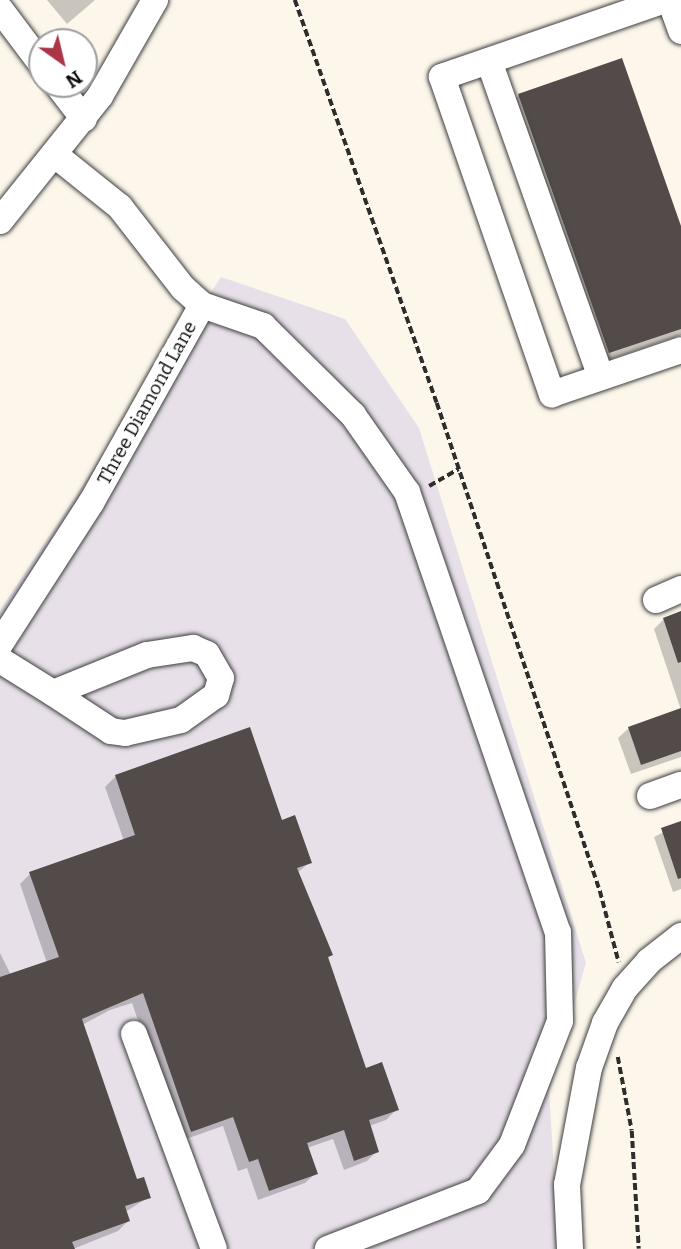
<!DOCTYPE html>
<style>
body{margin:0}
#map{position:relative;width:681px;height:1249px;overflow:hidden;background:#fdf7eb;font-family:Bitter,serif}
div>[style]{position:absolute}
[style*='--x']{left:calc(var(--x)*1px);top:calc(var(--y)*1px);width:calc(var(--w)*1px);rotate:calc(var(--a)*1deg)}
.industrial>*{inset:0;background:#e7e0e9}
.shadow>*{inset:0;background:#0003}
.building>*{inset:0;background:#524b49}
.path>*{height:3.5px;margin-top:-1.75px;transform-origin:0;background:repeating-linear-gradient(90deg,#2d2d2d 0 7px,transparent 0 10.5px)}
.roads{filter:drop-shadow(0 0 2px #3e3e3e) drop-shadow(0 0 2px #3e3e3e)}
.minor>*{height:26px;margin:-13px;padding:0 13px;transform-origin:13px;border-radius:13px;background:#fff}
span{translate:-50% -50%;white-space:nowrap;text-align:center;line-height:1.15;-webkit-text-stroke:7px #fff;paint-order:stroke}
.street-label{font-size:19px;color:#0b0b0b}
.north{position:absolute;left:28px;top:28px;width:70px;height:70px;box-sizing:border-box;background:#fff;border:2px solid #9d9d9d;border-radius:50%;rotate:146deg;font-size:19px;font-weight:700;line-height:28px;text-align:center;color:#0b0b0b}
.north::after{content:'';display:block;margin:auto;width:24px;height:32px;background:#ab3446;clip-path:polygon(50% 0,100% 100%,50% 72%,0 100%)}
</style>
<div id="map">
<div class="industrial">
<div style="clip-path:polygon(221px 277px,345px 319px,419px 428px,586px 963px,549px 1090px,559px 1249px,0 1249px,0 610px)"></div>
</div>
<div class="shadow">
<div style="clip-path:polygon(47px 0,95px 0,67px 24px)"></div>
<div style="clip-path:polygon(621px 60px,681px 232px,681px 335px,599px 363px,508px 106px,518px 96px)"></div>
<div style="clip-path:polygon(681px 613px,681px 710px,654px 629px,664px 619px)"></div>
<div style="clip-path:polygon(681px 710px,681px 757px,631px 774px,618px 738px,629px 728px)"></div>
<div style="clip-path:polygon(116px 776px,281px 822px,310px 862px,297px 873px,331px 955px,327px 959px,365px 1070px,397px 1109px,386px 1120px,369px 1126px,377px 1151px,367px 1161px,344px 1170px,333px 1139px,307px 1148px,316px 1173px,305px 1183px,258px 1200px,247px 1168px,238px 1171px,223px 1126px,180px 1141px,132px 1003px,110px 1010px,82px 1025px,136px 1181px,149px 1197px,125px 1212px,128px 1221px,118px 1231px,73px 1249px,0 1249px,0 953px,11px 975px,47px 963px,20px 884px,30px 874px,124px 841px,105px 787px)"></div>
<div style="clip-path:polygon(681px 823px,681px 889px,673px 892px,654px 837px)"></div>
</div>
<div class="building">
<div style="clip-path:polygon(622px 58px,681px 226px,681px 329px,609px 353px,518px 94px)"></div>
<div style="clip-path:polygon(681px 611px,681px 662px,678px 663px,663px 618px)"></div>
<div style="clip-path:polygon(681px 708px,681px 751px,641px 765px,628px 727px)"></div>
<div style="clip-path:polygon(250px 727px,282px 820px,295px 815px,312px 863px,297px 868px,333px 955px,328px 957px,366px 1068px,382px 1062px,399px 1110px,369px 1120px,379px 1152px,354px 1161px,344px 1130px,307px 1143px,318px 1174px,269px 1191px,258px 1159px,249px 1162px,233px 1117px,191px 1132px,143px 993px,82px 1019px,137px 1179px,144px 1177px,151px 1198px,125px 1206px,130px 1221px,72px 1242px,75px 1249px,0 1249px,0 977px,59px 957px,29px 872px,135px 835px,115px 775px)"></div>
<div style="clip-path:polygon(681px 821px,681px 878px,678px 879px,661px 828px)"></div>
</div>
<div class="path">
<div style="--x:295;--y:0;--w:427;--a:70.6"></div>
<div style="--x:437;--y:403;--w:515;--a:71.53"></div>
<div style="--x:600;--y:891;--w:74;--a:75.2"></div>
<div style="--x:429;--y:486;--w:34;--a:-30"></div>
<div style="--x:618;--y:1057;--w:75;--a:79.3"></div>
<div style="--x:632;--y:1131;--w:118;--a:86.6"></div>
</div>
<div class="roads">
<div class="minor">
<div style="--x:665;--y:0;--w:236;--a:161"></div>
<div style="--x:442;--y:77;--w:336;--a:70.9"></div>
<div style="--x:552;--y:394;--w:136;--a:-18.8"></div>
<div style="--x:670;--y:0;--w:33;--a:70"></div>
<div style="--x:0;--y:9;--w:70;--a:53.1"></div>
<div style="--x:489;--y:61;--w:335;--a:70.5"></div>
<div style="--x:57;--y:84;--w:44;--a:52.4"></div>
<div style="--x:0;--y:221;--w:160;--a:-51.3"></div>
<div style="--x:100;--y:96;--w:111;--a:-60.2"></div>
<div style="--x:202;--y:305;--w:65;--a:19"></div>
<div style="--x:263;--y:326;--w:127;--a:44.7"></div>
<div style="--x:353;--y:415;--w:94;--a:55"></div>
<div style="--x:407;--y:492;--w:465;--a:71.1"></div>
<div style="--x:558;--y:932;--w:89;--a:88.7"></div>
<div style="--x:560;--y:1021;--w:133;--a:111.2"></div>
<div style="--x:512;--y:1145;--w:57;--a:126.5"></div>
<div style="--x:478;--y:1191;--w:161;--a:158.9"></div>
<div style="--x:656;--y:600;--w:27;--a:-24"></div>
<div style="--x:0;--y:644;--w:168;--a:-57.2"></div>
<div style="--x:91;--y:503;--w:227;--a:-60.7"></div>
<div style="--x:202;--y:305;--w:25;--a:-138"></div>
<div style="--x:183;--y:288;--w:103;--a:-127.9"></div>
<div style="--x:120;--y:207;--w:83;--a:-141.3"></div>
<div style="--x:193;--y:648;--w:15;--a:23"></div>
<div style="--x:207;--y:654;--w:28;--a:60"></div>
<div style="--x:221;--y:678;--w:18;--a:106"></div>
<div style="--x:216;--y:695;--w:43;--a:144.5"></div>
<div style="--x:181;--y:720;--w:57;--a:166.9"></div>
<div style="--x:125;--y:733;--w:14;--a:-172"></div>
<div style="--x:111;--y:731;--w:69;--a:-146.8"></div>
<div style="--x:53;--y:693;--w:101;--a:-22"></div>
<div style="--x:147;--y:655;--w:47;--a:-8.7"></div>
<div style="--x:0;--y:660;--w:62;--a:31.9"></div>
<div style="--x:650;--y:796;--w:33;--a:-20"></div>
<div style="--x:134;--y:1034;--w:229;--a:69.6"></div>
<div style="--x:570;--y:1249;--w:64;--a:-92.7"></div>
<div style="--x:567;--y:1185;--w:119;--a:-79.4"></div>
<div style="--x:589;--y:1068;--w:48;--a:-70.4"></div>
<div style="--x:605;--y:1023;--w:40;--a:-60.3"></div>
<div style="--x:625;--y:988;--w:36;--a:-48"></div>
<div style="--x:649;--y:961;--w:41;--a:-38"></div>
</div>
</div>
<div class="street-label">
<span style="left:147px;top:403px;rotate:-61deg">Three Diamond Lane</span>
</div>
<div class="north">N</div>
</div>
